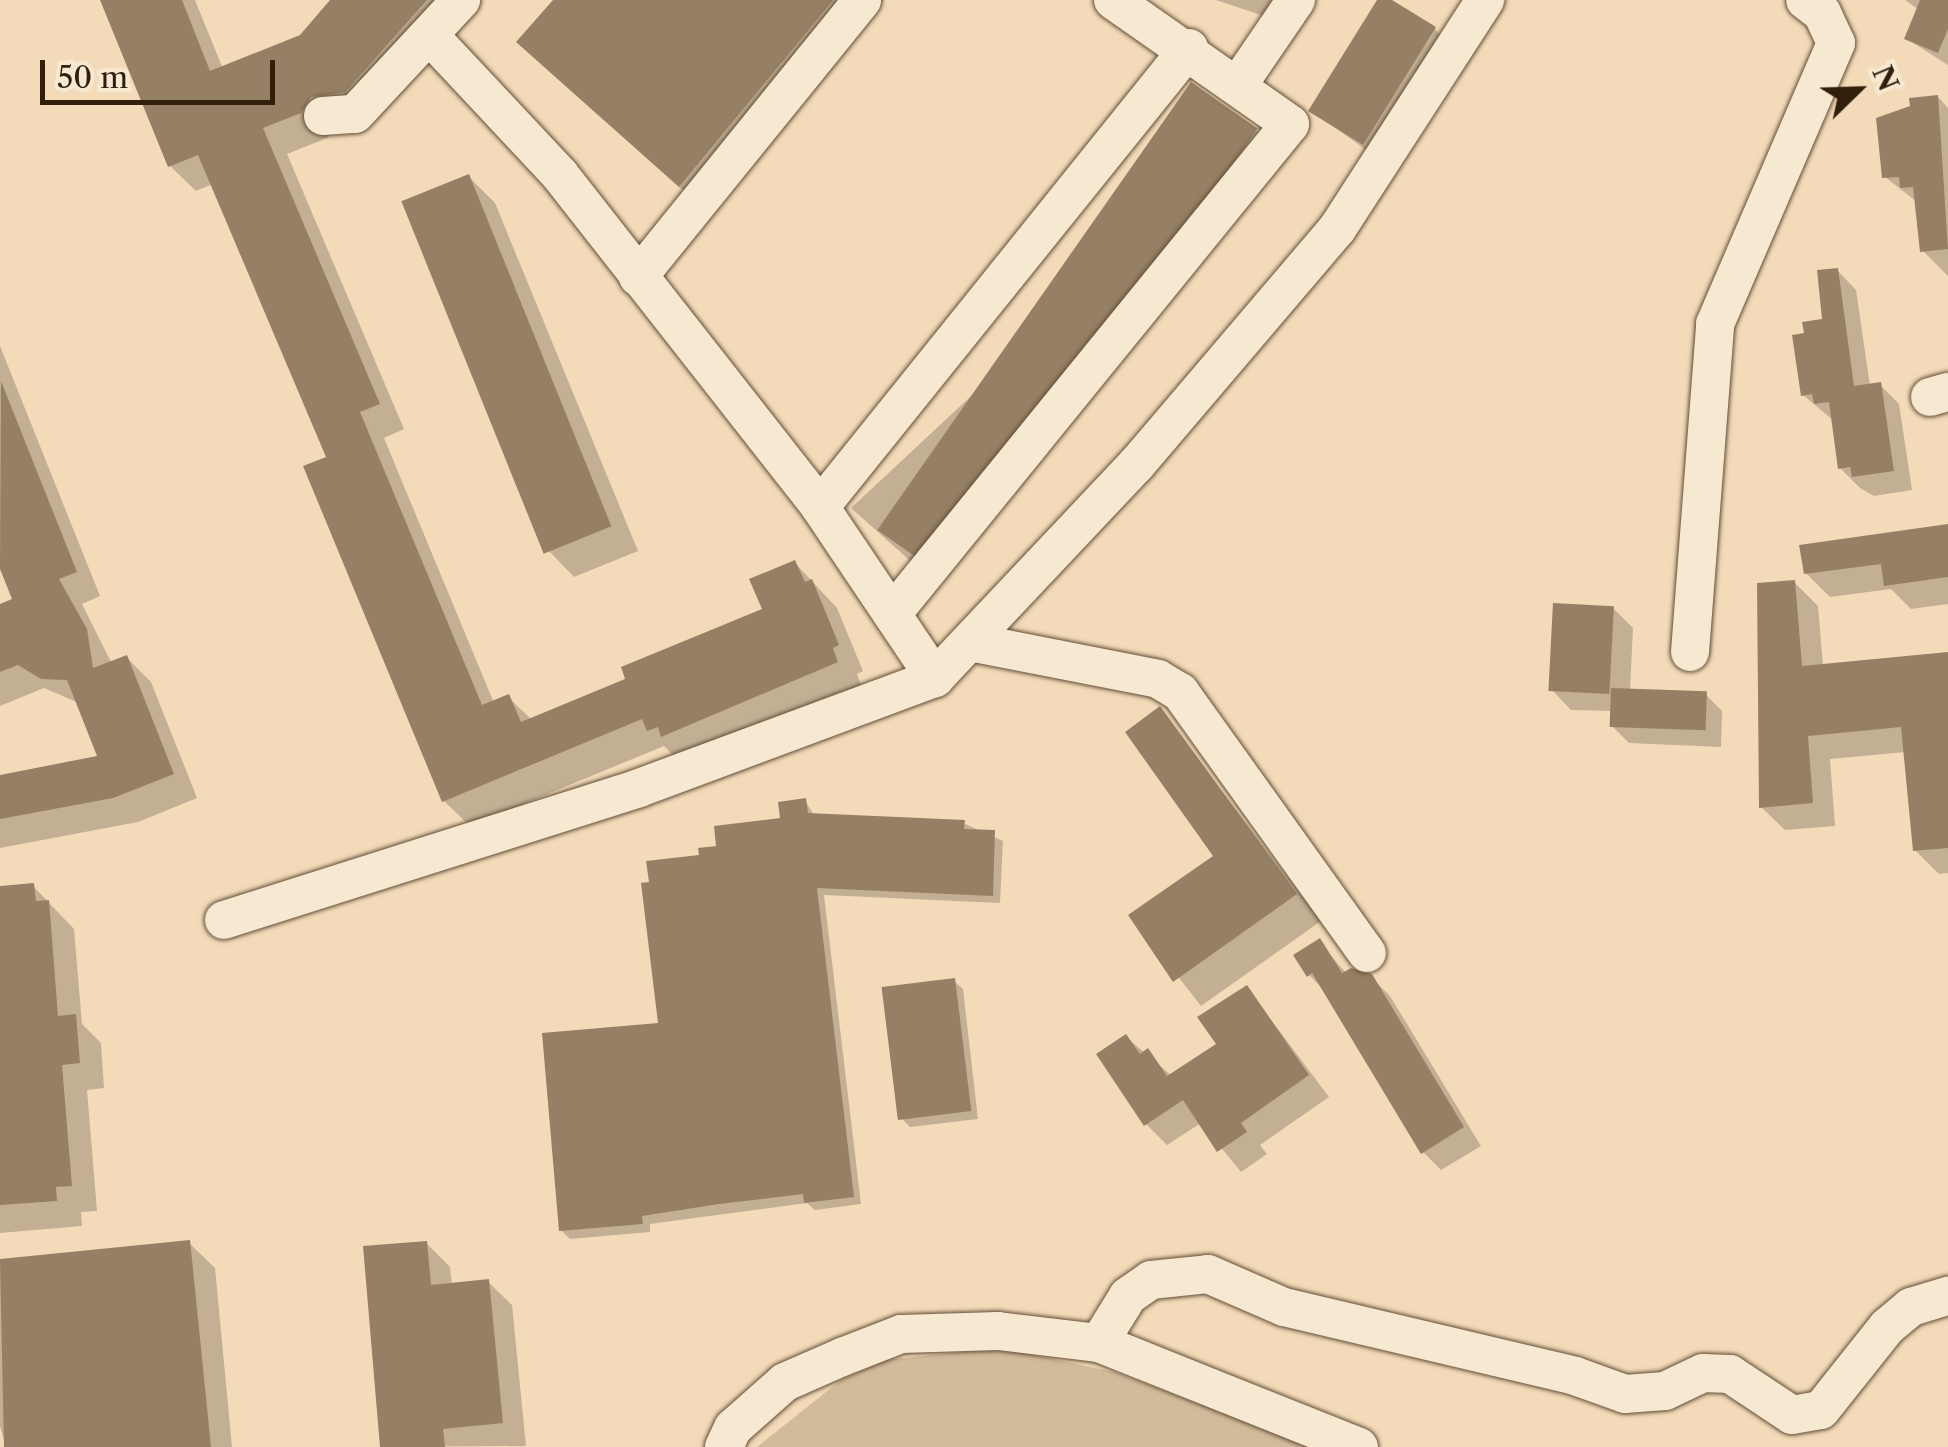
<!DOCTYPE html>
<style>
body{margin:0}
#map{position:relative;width:1948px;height:1447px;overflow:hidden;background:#f3dbb9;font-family:"Libre Caslon Text",serif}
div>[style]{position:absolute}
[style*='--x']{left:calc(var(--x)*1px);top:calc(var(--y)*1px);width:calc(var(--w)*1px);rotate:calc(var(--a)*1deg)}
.green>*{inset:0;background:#d2bb9b}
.shadow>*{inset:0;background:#0003}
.building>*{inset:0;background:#968065;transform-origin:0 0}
.roads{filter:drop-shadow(0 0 2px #624d36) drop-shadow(0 0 2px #624d36)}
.minor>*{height:38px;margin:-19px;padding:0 19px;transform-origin:19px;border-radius:19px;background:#f7e8d2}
span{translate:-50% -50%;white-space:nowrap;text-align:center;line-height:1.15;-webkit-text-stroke:8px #f7e8d2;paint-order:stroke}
.north{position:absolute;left:1808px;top:40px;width:100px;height:100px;-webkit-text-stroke:8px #f7e8d2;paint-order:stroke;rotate:67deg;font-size:28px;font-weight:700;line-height:40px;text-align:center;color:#311e0b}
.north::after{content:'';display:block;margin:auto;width:35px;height:45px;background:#311e0b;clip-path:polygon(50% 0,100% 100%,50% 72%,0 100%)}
.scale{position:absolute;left:40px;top:60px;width:235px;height:45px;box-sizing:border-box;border:5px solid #311e0b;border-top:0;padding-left:12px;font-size:30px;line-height:35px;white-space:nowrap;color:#311e0b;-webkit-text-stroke:8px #f7e8d2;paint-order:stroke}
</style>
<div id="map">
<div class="green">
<div style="clip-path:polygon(1000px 1348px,1114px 1372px,1315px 1447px,757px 1447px,841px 1380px,885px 1360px)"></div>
</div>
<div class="shadow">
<div style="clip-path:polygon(103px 0,195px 0,223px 69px,302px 37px,333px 0,470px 0,327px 138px,287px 154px,404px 429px,384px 438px,494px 703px,508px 697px,532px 720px,628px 680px,765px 610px,795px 563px,837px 608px,863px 671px,857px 674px,862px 688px,674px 756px,664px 746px,470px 826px,444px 801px,329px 458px,213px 184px,196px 191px,170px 166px)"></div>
<div style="clip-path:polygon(556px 0,884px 0,867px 8px,702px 207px,541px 64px)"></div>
<div style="clip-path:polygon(1216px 0,1292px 0,1285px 23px)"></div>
<div style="clip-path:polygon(1380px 0,1435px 29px,1454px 49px,1384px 163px,1311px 110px)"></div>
<div style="clip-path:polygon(1905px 0,1948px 0,1948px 65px,1907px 39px,1919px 10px)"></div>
<div style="clip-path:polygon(1938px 97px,1948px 108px,1948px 276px,1923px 251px,1917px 202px,1885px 177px)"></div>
<div style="clip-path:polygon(1256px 130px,1281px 156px,935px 583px,851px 508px)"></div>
<div style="clip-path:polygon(469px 177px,495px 203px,638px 551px,574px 577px,549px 551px,405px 203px)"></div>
<div style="clip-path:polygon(1837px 270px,1856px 290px,1870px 386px,1880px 385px,1899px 404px,1912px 490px,1874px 496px,1860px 488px,1840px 468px,1834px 421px,1803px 395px,1807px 335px,1824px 321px)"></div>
<div style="clip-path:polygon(0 346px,100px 596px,82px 604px,112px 664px,127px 658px,151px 682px,197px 798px,138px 822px,0 848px,0 777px,101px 758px,79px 703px,44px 688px,0 706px,0 606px,15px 600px,0 562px)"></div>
<div style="clip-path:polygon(1948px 527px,1948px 604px,1911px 609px,1891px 589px,1830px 597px,1806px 573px)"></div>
<div style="clip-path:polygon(1794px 582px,1818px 606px,1823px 666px,1948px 655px,1948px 873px,1939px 874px,1915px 850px,1906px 752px,1830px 759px,1835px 826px,1785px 830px,1761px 807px)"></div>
<div style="clip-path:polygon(1613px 608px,1633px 628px,1630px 691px,1705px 694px,1722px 711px,1721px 747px,1629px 743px,1612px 726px,1613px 711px,1571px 710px,1552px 690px)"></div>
<div style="clip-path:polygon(1160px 710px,1321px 921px,1201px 1006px,1131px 916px,1217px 857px)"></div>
<div style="clip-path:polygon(805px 801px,815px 816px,963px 823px,1003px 841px,1000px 903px,824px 895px,861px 1204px,815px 1210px,807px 1203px,650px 1224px,650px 1232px,570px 1239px,561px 1230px,661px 1025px,702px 857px,782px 820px)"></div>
<div style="clip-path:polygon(33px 886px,74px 929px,82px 1024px,101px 1043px,104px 1088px,87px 1090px,97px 1211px,81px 1212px,82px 1226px,0 1233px,0 889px)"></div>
<div style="clip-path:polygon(1319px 942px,1347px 974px,1371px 977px,1390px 996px,1481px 1146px,1441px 1170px,1423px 1152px,1327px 993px,1309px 975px)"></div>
<div style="clip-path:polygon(954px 981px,963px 989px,978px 1119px,910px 1127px,901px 1118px)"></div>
<div style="clip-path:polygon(1247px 988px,1329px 1097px,1260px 1145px,1267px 1154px,1241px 1172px,1201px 1123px,1167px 1145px,1146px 1124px,1126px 1037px,1172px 1076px,1219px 1044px)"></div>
<div style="clip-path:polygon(189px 1243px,215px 1268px,232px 1447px,6px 1447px,0 1426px,0 1261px)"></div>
<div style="clip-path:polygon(426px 1243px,450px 1267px,452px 1285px,488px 1282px,512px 1305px,526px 1446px,382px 1447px)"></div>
</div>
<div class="building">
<div style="clip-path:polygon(100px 0,182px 0,210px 71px,300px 35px,330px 0,427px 0,345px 92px,311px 97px,301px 113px,263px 128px,380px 404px,360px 412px,482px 705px,509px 694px,521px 722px,625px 679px,621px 667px,762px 609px,749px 579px,795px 560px,805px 582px,812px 579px,839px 645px,833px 648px,838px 662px,661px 737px,658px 727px,647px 731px,642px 719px,442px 802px,303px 466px,326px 457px,198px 155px,168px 167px)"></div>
<div style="clip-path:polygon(553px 0,833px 0,679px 187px,516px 42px)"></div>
<div style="clip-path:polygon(1377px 0,1392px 0,1436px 27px,1363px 145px,1308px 111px)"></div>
<div style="clip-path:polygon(1920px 0,1948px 0,1948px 29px,1938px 53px,1904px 39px)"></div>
<div style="left:1191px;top:82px;width:81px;height:547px;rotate:35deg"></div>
<div style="clip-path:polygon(1938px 95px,1948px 249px,1920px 252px,1913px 187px,1900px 188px,1899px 177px,1882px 178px,1876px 118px,1910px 106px,1909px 98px)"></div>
<div style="left:469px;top:174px;width:380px;height:73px;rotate:68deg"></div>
<div style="clip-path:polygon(1838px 268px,1854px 386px,1881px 382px,1894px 471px,1852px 477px,1850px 467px,1838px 469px,1829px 402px,1814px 404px,1812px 394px,1801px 396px,1792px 335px,1804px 333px,1802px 322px,1822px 319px,1817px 270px)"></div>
<div style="clip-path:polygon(1px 381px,77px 572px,59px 579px,87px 629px,93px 668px,127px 655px,174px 774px,113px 798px,0 819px,0 775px,97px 756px,67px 680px,41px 679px,18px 665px,0 672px,0 604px,12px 599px,0 569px)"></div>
<div style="clip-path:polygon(1948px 524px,1948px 577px,1884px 586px,1881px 564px,1804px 574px,1799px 545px)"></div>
<div style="clip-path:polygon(1795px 580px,1802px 666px,1948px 652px,1948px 848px,1913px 851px,1901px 727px,1808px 736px,1813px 803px,1759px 808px,1757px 583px)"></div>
<div style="left:1553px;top:603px;width:61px;height:88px;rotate:3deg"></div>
<div style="left:1611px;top:688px;width:96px;height:39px;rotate:2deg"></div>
<div style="clip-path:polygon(1160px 706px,1297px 894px,1173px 982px,1128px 915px,1213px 856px,1125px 732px)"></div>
<div style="clip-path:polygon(806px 798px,808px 813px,965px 820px,964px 829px,995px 830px,993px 896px,817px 888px,854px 1197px,804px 1203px,803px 1194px,719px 1204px,642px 1216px,643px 1224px,559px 1231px,542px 1033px,658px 1023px,641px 883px,649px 882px,646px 861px,699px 855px,698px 848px,716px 846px,714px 826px,780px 818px,778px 802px)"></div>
<div style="clip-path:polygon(34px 883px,36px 901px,49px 900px,58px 1016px,76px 1014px,80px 1063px,62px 1065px,72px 1186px,56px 1187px,57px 1201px,0 1205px,0 886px)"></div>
<div style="clip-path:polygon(1320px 938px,1342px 973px,1351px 968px,1372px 974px,1464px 1127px,1421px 1154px,1312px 973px,1307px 977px,1293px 955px)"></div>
<div style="left:955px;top:978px;width:134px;height:74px;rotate:83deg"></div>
<div style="clip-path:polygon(1247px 985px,1309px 1075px,1241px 1123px,1247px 1132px,1217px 1152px,1183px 1100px,1144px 1126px,1096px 1054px,1126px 1034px,1140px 1054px,1148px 1048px,1167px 1076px,1216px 1044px,1197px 1017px)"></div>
<div style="clip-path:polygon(190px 1240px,211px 1447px,4px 1447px,0 1259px)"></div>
<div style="clip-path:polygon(427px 1241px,431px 1285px,489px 1279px,503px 1423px,443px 1429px,445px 1447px,380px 1447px,363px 1246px)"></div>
</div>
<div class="roads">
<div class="minor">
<div style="--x:430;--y:36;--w:190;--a:46.9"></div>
<div style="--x:560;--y:175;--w:422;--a:51.9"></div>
<div style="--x:820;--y:507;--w:206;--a:56.1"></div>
<div style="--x:1238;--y:85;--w:103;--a:-55.7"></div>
<div style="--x:323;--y:116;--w:32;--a:-4"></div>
<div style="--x:355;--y:114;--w:156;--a:-47.1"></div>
<div style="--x:638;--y:277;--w:356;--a:-51"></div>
<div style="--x:1930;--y:397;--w:19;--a:-16"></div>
<div style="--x:820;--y:507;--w:589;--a:-51.2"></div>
<div style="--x:892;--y:614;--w:631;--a:-50.91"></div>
<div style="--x:1290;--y:124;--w:216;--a:-145"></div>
<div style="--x:970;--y:642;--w:192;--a:11.1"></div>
<div style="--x:1158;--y:679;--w:26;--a:31"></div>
<div style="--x:1180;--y:692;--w:321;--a:54.4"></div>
<div style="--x:1690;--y:652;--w:329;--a:-85.6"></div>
<div style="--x:1715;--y:324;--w:306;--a:-66.7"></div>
<div style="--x:1836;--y:43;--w:33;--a:-115"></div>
<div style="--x:1822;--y:13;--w:21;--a:-143"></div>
<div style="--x:224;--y:920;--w:435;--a:-17.6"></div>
<div style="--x:639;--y:788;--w:316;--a:-20.4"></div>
<div style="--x:935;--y:678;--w:293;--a:-46.7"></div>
<div style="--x:1136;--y:465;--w:310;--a:-49.6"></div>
<div style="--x:1337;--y:229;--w:273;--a:-57.1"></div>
<div style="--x:1099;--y:1343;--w:55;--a:-58.3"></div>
<div style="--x:1128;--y:1296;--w:28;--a:-35"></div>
<div style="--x:1151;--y:1280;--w:57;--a:-6"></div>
<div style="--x:1208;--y:1274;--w:83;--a:23.5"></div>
<div style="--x:1284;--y:1307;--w:299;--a:13.3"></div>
<div style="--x:1575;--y:1376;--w:53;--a:19.8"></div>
<div style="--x:1625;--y:1394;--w:40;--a:-4.3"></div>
<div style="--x:1665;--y:1391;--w:42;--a:-25.3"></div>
<div style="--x:1703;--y:1373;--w:27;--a:2"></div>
<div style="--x:1730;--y:1374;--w:74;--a:33.5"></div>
<div style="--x:1792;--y:1415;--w:29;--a:-10"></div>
<div style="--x:1821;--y:1410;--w:106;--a:-51.5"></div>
<div style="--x:1887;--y:1327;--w:31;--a:-40"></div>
<div style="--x:1911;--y:1307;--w:39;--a:-17"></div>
<div style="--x:724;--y:1447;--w:21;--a:-65"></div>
<div style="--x:733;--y:1428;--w:69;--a:-41.5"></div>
<div style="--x:785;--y:1382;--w:62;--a:-23.7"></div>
<div style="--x:842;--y:1357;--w:63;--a:-21.3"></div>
<div style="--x:901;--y:1334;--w:97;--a:-1.8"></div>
<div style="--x:998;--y:1331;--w:102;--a:6.8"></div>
<div style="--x:1099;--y:1343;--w:280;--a:21.8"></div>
</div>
</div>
<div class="north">N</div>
<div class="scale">50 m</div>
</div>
